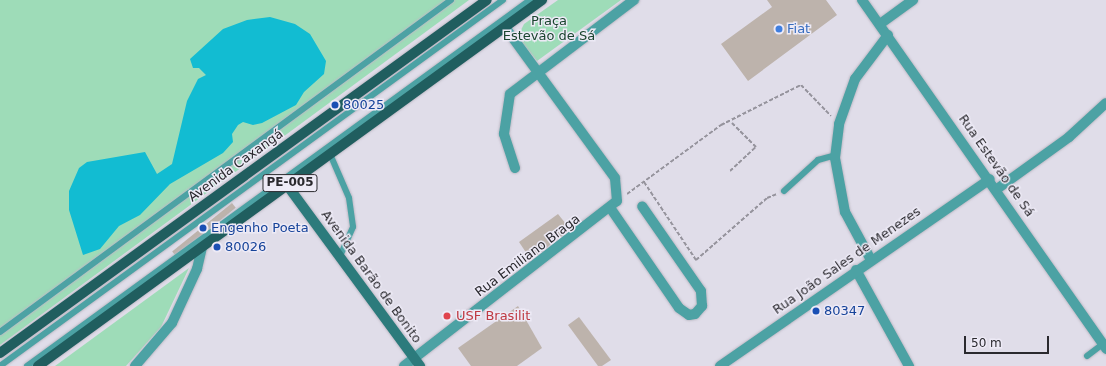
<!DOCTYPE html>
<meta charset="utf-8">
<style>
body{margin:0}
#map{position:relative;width:1106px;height:366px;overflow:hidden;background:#e0dde9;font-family:"DejaVu Sans",sans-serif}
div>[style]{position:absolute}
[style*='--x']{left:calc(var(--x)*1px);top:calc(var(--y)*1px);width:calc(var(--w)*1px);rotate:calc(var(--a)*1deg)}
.green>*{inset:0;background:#9edcb8}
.water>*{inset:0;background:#12bcd2}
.building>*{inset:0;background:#bdb3ac;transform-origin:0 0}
.path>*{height:2px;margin-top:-1px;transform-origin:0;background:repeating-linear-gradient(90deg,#95939c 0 4px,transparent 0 6px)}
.roads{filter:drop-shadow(0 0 1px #bcb9c4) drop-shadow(0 0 1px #bcb9c4)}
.lane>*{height:6px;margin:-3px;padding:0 3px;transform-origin:3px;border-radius:3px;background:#4ca2a4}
.street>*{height:10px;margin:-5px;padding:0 5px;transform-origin:5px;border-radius:5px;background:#4ca2a4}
.secondary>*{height:10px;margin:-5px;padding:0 5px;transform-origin:5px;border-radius:5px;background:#2c7b7c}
.primary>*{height:10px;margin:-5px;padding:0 5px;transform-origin:5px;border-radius:5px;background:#205e5f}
.dots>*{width:11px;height:11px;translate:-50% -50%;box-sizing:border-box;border:2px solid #edeaf6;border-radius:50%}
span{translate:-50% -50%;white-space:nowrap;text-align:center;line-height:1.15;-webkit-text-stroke:3px #edeaf6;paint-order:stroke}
.shield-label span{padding:1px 3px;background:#edeaf6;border:1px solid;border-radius:3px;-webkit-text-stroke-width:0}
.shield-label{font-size:12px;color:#2a292e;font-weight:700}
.park-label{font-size:13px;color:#1a442f}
.shop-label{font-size:13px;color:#366cbe}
.left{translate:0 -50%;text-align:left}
.transit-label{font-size:13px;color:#164399}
.street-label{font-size:13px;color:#2a292e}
.health-label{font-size:13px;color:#be3a42}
.scale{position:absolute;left:964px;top:336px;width:85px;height:18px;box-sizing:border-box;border:2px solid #2a292e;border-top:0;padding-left:5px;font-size:12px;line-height:14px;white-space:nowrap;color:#2a292e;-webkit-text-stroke:3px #edeaf6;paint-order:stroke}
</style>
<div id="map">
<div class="green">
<div style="clip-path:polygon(0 0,469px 0,0 345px)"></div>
<div style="clip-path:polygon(558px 0,621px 0,537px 61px,521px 41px,520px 32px,524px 24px)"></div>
<div style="clip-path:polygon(189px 268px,161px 327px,126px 366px,55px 366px)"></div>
</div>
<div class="water">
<div style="clip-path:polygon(270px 17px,295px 24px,310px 34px,326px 61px,324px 74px,304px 92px,296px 105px,262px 123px,253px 125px,243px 122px,238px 125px,232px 134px,233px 142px,223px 153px,170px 184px,140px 215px,119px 226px,100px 249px,83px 255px,69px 210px,69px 191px,79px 168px,87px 162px,145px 152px,157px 174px,172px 164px,187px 101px,198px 79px,206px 75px,199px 68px,193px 68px,190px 59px,223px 29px,247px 20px)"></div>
</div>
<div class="building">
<div style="clip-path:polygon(767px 0,826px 0,837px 15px,748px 81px,721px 44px,772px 7px)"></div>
<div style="left:232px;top:203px;width:6px;height:77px;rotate:51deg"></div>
<div style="clip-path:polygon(558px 214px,570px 229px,531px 260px,519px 242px)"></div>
<div style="clip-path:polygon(518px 306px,542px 348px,517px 366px,471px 366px,458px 348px)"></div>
<div style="clip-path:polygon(579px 317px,611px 360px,602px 366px,598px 366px,568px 325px)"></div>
</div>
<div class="path">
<div style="--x:730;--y:171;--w:35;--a:-43"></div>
<div style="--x:756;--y:147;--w:34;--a:-135"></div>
<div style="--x:644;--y:182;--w:94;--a:56.3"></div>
<div style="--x:696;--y:260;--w:94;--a:-41.1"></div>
<div style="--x:767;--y:198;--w:11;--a:-22"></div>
<div style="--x:627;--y:194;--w:117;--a:-36.3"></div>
<div style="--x:721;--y:125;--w:89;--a:-26.6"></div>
<div style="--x:801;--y:85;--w:43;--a:45.9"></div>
</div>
<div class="roads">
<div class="lane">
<div style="--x:330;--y:154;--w:48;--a:66.6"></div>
<div style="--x:349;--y:198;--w:29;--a:82"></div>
<div style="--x:353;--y:227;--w:32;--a:114"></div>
<div style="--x:784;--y:191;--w:46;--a:-42.4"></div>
<div style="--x:818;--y:160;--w:19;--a:-16"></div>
<div style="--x:0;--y:332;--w:560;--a:-36.36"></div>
<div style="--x:1087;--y:356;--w:20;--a:-37"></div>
<div style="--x:0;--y:366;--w:622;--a:-36.04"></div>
<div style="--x:27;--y:366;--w:622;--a:-36.04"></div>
</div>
<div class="street">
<div style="--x:862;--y:0;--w:426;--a:55"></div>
<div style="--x:880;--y:24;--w:41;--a:-36"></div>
<div style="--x:515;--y:168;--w:36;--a:-108"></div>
<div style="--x:504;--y:134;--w:40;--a:-81.5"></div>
<div style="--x:510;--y:94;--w:156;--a:-37.2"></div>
<div style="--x:997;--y:189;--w:89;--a:-35.8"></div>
<div style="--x:1069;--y:137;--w:50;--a:-42.6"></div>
<div style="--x:611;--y:209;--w:120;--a:55.5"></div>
<div style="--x:679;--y:308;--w:12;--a:35"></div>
<div style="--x:689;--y:315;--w:6;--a:-9"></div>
<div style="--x:695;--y:314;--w:11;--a:-49"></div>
<div style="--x:702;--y:306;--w:15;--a:-94"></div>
<div style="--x:701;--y:291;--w:103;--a:-124.8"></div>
<div style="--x:871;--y:260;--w:55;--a:-118.4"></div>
<div style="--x:845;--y:212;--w:55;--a:-100.5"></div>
<div style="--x:835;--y:158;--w:34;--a:-83"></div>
<div style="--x:839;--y:124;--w:48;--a:-70.4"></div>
<div style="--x:855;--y:79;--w:55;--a:-53.1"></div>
<div style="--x:856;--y:270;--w:110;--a:61.1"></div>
<div style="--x:135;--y:366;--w:57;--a:-49.3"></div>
<div style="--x:172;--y:323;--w:60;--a:-65.2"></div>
<div style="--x:197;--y:269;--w:23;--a:-77"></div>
<div style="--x:404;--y:366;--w:269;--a:-37.8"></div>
<div style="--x:617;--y:201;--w:23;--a:-95"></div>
<div style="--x:615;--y:178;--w:187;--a:-126.1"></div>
<div style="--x:720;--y:366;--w:328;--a:-34.7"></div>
</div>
<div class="secondary">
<div style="--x:287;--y:185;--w:225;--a:53.7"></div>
</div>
<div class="primary">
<div style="--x:0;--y:353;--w:601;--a:-35.94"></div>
<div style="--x:38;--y:366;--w:623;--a:-35.99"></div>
</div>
</div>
<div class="dots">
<div style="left:779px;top:29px;background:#3f7fe0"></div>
<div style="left:335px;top:105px;background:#1a4fb4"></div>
<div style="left:203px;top:228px;background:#1a4fb4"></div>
<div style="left:217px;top:247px;background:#1a4fb4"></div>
<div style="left:816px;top:311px;background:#1a4fb4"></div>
<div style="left:447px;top:316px;background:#e0444e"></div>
</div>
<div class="shield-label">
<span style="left:290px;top:183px">PE-005</span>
</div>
<div class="park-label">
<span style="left:549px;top:29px">Praça<br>Estevão de Sá</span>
</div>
<div class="shop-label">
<span class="left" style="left:787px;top:29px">Fiat</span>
</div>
<div class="transit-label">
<span class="left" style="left:343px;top:105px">80025</span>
<span class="left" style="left:211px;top:228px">Engenho Poeta</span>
<span class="left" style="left:225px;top:247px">80026</span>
<span class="left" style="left:824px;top:311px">80347</span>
</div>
<div class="street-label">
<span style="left:236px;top:166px;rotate:-36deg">Avenida Caxangá</span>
<span style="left:996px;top:166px;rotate:55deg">Rua Estevão de Sá</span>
<span style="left:528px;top:256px;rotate:-37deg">Rua Emiliano Braga</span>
<span style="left:847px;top:261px;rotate:-35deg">Rua João Sales de Menezes</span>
<span style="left:371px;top:277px;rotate:54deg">Avenida Barão de Bonito</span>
</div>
<div class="health-label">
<span class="left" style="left:456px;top:316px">USF Brasilit</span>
</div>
<div class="scale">50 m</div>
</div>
